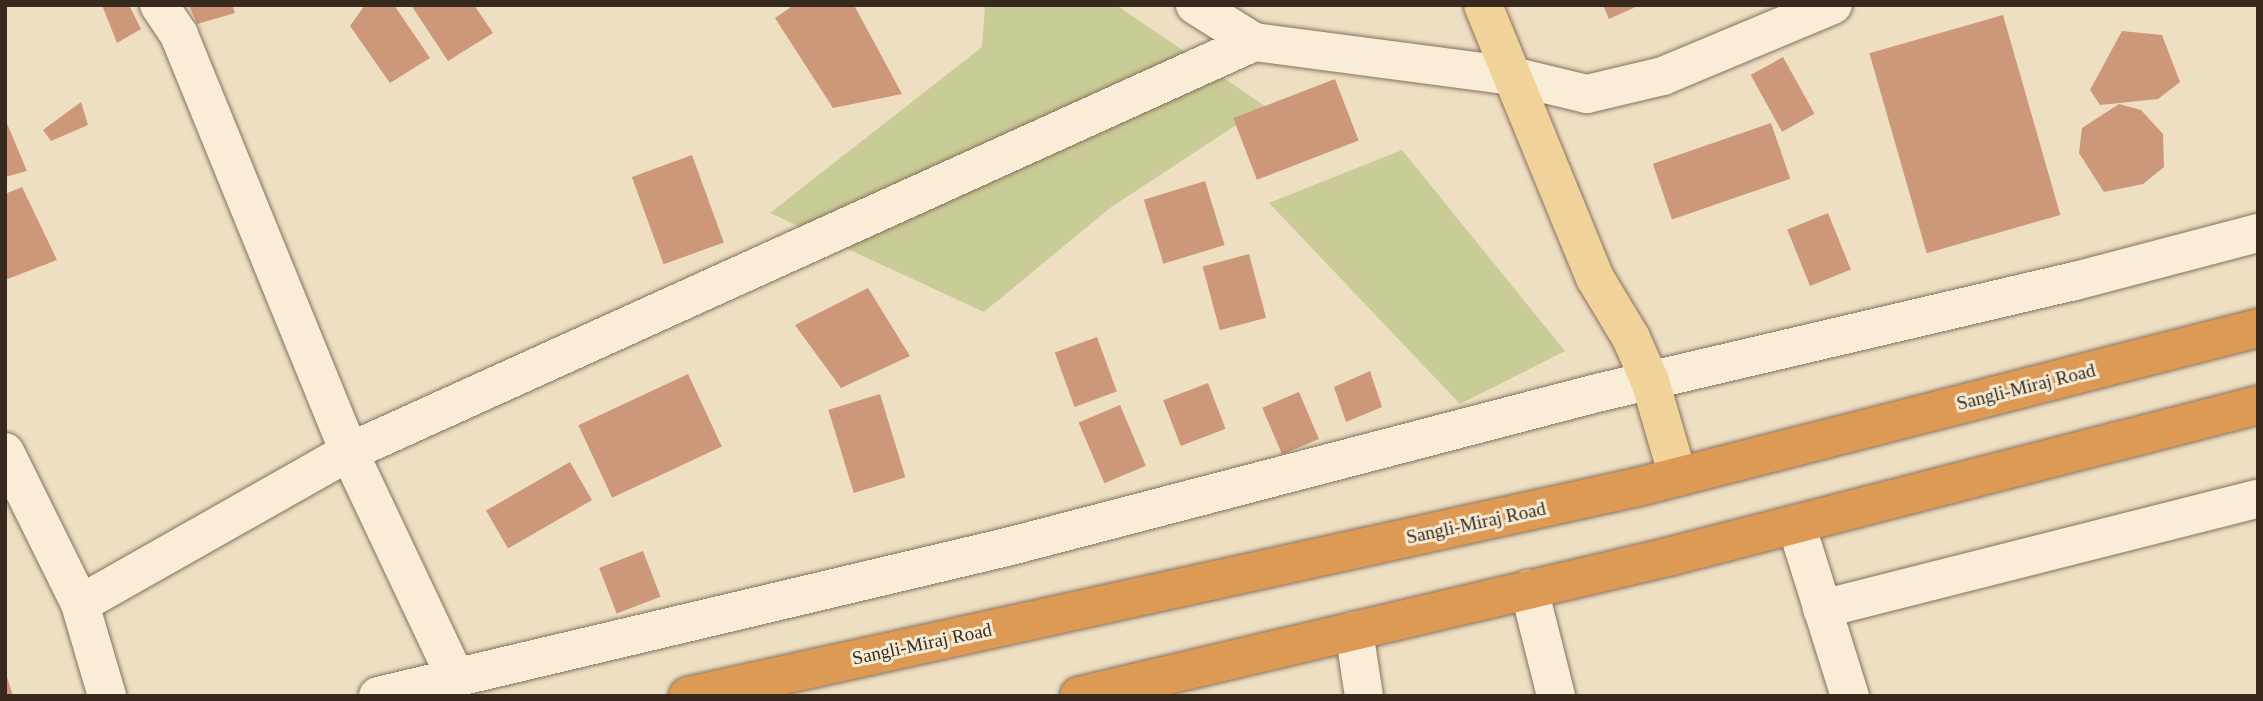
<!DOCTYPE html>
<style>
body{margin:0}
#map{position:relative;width:2263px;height:701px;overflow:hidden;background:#eedfc3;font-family:"Times New Roman",serif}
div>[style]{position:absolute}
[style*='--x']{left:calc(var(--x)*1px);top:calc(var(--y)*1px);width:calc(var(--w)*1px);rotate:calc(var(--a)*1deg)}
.green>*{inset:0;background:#c9cc97}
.building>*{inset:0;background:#cc9879;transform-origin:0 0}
.roads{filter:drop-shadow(0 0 2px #88705a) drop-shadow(0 0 2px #88705a)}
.minor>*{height:38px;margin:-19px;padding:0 19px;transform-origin:19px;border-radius:19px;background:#f9edd7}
.major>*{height:38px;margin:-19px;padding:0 19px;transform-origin:19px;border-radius:19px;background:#f1d29b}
.highway>*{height:38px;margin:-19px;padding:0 19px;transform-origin:19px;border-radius:19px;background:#dd9a54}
span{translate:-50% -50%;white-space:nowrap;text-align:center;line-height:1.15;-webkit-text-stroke:6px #f5ead3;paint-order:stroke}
.street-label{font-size:19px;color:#38291e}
.frame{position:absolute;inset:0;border:7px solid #38291e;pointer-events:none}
</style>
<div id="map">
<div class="green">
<div style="clip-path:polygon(985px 5px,1116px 5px,1265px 106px,1110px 208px,984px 312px,770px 213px,982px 47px)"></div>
<div style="clip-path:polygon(1402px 150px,1565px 351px,1460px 404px,1269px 203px)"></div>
</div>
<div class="building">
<div style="clip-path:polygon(102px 5px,129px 5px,141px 29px,117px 43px)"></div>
<div style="clip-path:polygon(189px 5px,232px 5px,235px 13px,197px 24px)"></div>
<div style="clip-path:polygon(365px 5px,394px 5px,430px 58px,390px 83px,350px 26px)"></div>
<div style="clip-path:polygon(411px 5px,474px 5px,493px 33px,448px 61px)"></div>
<div style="clip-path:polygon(794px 5px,854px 5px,902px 94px,833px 108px,775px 18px)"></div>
<div style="clip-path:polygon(1603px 5px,1640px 5px,1609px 19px)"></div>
<div style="left:2003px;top:15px;width:208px;height:139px;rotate:74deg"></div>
<div style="clip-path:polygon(2122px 31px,2162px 35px,2180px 82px,2158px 99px,2100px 105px,2090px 90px)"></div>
<div style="left:1783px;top:57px;width:65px;height:37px;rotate:61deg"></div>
<div style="left:1335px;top:79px;width:66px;height:109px;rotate:69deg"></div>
<div style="clip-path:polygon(81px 102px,88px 125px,51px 141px,43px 130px)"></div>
<div style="clip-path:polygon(2119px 104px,2141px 110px,2163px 134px,2164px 167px,2143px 184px,2104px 192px,2079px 153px,2082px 128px)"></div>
<div style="clip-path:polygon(5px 119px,27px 171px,5px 177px)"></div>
<div style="left:1771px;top:123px;width:59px;height:125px;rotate:71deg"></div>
<div style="left:692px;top:155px;width:93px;height:64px;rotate:70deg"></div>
<div style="left:1205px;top:181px;width:67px;height:64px;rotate:73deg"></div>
<div style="clip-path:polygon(22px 187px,57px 260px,5px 280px,5px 194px)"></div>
<div style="left:1828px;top:213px;width:61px;height:44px;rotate:68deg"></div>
<div style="left:1249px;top:254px;width:66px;height:48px;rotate:75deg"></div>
<div style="clip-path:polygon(868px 288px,910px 356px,841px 388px,795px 325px)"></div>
<div style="left:1097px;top:337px;width:58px;height:45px;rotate:70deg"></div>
<div style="clip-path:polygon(1370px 371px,1382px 407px,1346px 422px,1334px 387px)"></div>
<div style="left:688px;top:374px;width:80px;height:121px;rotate:65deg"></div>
<div style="left:1208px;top:383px;width:49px;height:48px;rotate:69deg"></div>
<div style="left:1299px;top:392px;width:51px;height:40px;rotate:67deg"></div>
<div style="left:880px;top:394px;width:87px;height:54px;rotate:73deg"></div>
<div style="left:1120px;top:405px;width:66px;height:45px;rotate:67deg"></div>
<div style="left:570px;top:462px;width:44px;height:97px;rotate:60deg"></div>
<div style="left:643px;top:551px;width:49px;height:47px;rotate:69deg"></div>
<div style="clip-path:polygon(5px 674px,6px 674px,13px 696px,5px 696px)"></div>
</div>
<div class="roads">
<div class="minor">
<div style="--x:159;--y:5;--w:36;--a:56"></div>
<div style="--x:179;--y:35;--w:450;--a:67.8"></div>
<div style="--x:349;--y:452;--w:248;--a:64.7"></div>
<div style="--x:1195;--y:5;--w:70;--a:32.1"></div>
<div style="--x:1254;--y:42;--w:260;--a:7.5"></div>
<div style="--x:1512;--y:76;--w:77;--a:13.5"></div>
<div style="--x:1587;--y:94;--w:78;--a:-13.3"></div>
<div style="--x:1663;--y:76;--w:184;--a:-22.7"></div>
<div style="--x:5;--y:452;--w:169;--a:63.7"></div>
<div style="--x:80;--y:604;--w:96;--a:73.6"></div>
<div style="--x:1796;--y:524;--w:180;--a:72.6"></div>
<div style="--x:1529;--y:589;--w:110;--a:75.8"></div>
<div style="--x:80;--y:604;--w:309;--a:-29.5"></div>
<div style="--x:349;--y:452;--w:994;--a:-24.37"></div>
<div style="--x:1822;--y:609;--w:450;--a:-14.2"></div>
<div style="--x:1354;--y:631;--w:66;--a:81.3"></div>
<div style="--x:378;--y:696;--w:646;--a:-13.33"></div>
<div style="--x:1007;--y:547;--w:610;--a:-14.63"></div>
<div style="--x:1597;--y:393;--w:491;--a:-13.2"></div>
<div style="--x:2075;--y:281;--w:189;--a:-14.7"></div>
</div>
<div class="major">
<div style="--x:1483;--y:5;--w:295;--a:67.7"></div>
<div style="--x:1595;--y:278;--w:70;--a:59"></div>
<div style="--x:1631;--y:338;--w:47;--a:66.2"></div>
<div style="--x:1650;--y:381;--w:100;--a:73.7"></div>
</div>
<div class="highway">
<div style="--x:688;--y:696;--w:973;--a:-12.41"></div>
<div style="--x:1638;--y:487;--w:640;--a:-14.38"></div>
<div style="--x:1079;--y:696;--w:605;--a:-13.28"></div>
<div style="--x:1668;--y:557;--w:609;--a:-14.45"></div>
</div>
</div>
<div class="street-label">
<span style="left:2026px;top:387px;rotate:-14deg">Sangli-Miraj Road</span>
<span style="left:1476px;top:523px;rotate:-12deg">Sangli-Miraj Road</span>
<span style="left:922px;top:644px;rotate:-12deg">Sangli-Miraj Road</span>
</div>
<div class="frame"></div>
</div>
